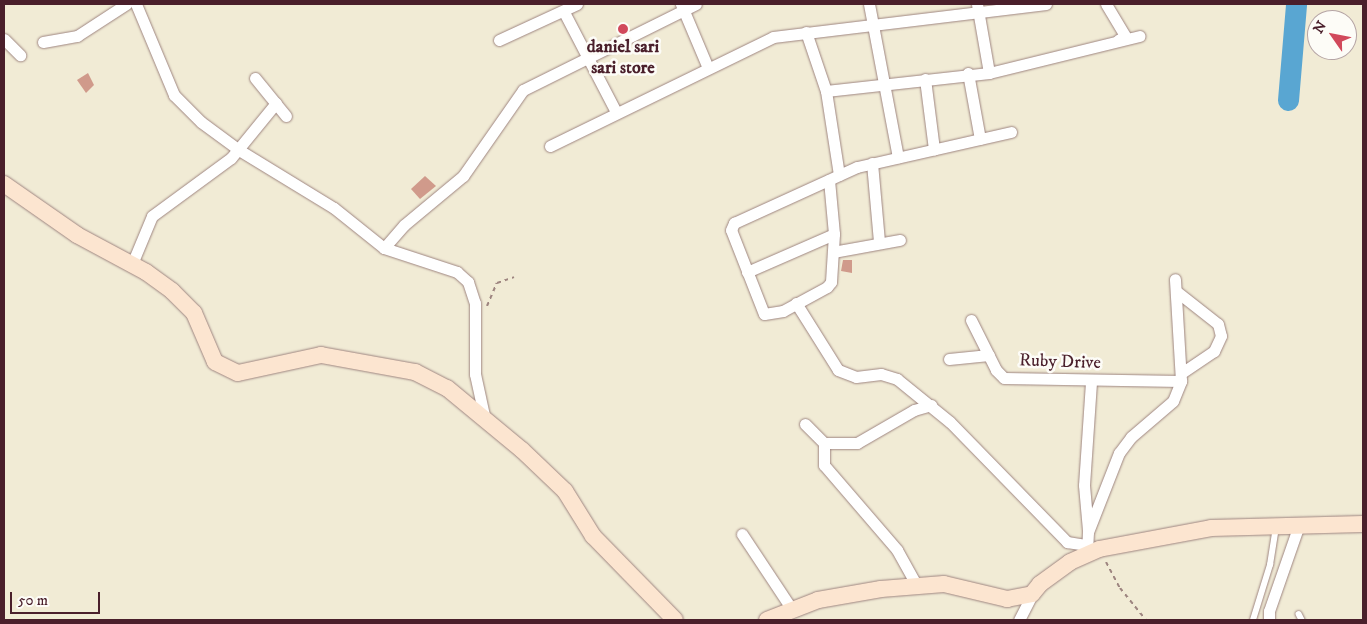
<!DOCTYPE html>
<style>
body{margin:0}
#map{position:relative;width:1367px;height:624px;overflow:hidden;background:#f1ebd5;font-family:"IM FELL DW Pica",serif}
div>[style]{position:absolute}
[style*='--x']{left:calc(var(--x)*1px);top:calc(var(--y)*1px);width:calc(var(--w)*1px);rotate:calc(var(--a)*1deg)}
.river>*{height:21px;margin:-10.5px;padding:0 10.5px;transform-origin:10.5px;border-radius:10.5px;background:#59a6d2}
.building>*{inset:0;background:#d09a8b}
.path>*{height:2px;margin-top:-1px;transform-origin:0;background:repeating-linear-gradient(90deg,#9e8580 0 4px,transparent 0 8px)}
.roads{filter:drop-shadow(0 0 1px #9e8580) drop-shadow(0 0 1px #9e8580)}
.lane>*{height:5.5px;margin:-2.75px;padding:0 2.75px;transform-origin:2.75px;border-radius:2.75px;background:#fff}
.street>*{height:11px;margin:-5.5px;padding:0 5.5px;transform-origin:5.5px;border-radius:5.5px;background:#fff}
.secondary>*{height:16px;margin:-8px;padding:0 8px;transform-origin:8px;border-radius:8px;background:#fce5d0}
.dots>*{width:14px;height:14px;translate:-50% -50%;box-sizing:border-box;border:2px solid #fdfcf7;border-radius:50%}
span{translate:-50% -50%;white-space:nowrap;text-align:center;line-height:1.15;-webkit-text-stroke:5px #fdfcf7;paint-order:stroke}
.poi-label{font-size:18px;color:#4a1f2b;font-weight:700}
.street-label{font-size:18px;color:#4a1f2b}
.frame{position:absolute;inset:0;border:5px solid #4a1f2b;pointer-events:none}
.north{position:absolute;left:1307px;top:10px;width:50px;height:50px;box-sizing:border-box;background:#fdfcf7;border:1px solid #b5a4a5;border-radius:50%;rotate:303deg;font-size:14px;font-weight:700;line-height:20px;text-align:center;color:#4a1f2b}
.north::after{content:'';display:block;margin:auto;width:18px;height:22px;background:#d1495b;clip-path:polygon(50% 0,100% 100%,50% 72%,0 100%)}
.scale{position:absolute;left:10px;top:592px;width:90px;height:22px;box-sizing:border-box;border:2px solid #4a1f2b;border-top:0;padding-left:6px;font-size:15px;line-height:18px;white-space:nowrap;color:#4a1f2b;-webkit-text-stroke:4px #fdfcf7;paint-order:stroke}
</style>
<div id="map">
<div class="river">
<div style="--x:1288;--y:100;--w:96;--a:-85.2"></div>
</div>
<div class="building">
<div style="clip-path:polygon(88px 73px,94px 85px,86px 93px,77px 80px)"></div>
<div style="clip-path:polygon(425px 176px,436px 186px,420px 199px,411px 189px)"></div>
<div style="clip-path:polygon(843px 260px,852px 260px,852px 273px,841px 271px)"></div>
</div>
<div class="path">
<div style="--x:487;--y:306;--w:25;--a:-67"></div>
<div style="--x:497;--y:283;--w:18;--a:-19"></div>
<div style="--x:1106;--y:562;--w:30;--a:62"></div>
<div style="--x:1120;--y:588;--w:41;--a:50.9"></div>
</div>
<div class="roads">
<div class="lane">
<div style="--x:1299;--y:614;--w:7;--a:63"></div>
<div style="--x:1253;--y:620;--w:58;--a:-72.8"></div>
<div style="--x:1270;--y:565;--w:36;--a:-81"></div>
</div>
<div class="street">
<div style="--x:136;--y:4;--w:99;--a:67.3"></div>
<div style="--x:174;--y:95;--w:38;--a:45"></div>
<div style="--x:201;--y:122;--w:47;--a:36.4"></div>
<div style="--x:239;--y:150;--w:111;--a:31.4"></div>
<div style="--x:334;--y:208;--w:64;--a:38.7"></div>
<div style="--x:384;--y:248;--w:77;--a:18.2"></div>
<div style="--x:457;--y:272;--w:15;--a:42"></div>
<div style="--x:468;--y:282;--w:22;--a:72"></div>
<div style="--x:475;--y:303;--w:71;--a:90"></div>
<div style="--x:475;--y:374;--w:47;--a:77.7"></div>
<div style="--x:681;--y:4;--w:69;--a:67.1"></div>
<div style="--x:869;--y:4;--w:156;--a:79.3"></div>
<div style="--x:977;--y:4;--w:70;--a:80.1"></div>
<div style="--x:1106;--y:4;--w:37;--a:59"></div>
<div style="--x:1125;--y:36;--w:8;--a:150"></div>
<div style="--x:564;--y:12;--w:113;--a:62.5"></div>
<div style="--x:806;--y:32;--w:62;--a:71.3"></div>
<div style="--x:826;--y:91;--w:85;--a:81.2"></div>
<div style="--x:4;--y:39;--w:23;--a:45"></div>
<div style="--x:499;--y:40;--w:86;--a:-24.8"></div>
<div style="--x:43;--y:42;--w:35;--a:-10"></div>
<div style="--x:77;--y:36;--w:59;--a:-33.1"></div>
<div style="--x:968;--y:73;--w:67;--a:79.7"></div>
<div style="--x:255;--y:78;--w:49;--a:50.8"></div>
<div style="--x:925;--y:79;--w:71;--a:82.7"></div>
<div style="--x:826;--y:91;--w:164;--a:-6.3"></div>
<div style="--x:989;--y:73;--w:155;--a:-13.8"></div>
<div style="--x:550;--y:146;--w:248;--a:-26"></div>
<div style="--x:773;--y:37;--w:275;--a:-6.9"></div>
<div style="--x:872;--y:163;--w:79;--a:84.9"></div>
<div style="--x:829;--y:180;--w:54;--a:84.7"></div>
<div style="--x:834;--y:234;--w:48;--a:93.6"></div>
<div style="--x:831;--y:282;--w:6;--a:129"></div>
<div style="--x:827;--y:287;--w:50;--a:151.4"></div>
<div style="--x:783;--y:311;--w:19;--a:171"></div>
<div style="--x:764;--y:314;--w:90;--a:-111.4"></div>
<div style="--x:731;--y:230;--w:8;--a:-67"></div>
<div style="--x:734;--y:223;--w:135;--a:-24.5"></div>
<div style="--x:857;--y:167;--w:158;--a:-12.8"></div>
<div style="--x:384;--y:248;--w:30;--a:-49"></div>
<div style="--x:404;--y:225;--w:77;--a:-39.7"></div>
<div style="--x:463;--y:176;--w:105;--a:-55.1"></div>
<div style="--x:523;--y:90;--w:193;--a:-26.4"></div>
<div style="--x:833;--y:252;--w:68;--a:-10.2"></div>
<div style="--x:132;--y:264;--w:52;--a:-67.4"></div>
<div style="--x:152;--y:216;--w:98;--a:-36.3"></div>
<div style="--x:231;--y:158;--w:71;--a:-50.7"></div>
<div style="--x:747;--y:272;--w:95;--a:-23.6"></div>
<div style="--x:1176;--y:291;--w:53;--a:38.2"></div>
<div style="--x:1218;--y:324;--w:12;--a:76"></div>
<div style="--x:1221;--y:336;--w:17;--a:115"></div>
<div style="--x:1214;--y:351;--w:37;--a:146"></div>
<div style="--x:796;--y:303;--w:79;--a:57.9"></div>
<div style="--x:838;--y:370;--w:19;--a:21"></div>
<div style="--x:856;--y:377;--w:25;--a:-7"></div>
<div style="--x:881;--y:374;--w:17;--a:17"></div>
<div style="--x:897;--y:379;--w:68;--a:39.1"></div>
<div style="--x:950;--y:422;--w:168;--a:45.7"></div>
<div style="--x:1067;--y:542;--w:20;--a:9"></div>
<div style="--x:971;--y:320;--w:56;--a:63.4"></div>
<div style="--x:996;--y:370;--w:11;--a:45"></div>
<div style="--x:1004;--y:378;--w:177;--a:1"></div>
<div style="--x:949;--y:359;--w:40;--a:-5.7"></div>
<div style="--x:805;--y:424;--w:27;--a:45"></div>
<div style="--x:824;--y:443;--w:22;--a:90"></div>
<div style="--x:824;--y:465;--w:112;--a:49.3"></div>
<div style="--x:897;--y:550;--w:41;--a:60.9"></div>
<div style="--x:824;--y:443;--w:33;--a:0"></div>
<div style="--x:857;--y:443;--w:66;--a:-30.1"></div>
<div style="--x:914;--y:410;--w:18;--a:-16"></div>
<div style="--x:1088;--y:530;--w:45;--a:-95.1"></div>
<div style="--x:1084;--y:485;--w:104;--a:-86.1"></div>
<div style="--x:742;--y:534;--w:89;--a:56.5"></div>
<div style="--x:1087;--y:551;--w:19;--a:-87"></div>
<div style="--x:1088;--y:532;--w:85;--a:-68.6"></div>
<div style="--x:1119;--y:453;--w:20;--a:-53"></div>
<div style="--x:1131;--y:437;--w:55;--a:-40.6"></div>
<div style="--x:1173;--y:401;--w:22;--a:-68"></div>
<div style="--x:1181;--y:381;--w:102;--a:-93.4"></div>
<div style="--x:1019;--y:620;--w:29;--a:-63"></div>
<div style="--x:1269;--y:620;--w:9;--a:-90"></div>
<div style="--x:1269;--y:611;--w:91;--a:-70.8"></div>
</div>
<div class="secondary">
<div style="--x:4;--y:184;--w:89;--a:34.9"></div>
<div style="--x:77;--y:235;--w:78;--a:28.2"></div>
<div style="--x:146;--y:272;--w:32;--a:36"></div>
<div style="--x:172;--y:291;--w:31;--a:45"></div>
<div style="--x:194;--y:313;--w:53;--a:66.8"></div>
<div style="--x:215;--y:362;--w:25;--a:26"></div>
<div style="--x:238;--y:373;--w:85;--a:-12.2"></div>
<div style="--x:321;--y:355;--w:96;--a:10.3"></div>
<div style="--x:415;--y:372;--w:36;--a:27"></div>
<div style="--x:447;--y:388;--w:97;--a:39.6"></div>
<div style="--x:522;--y:450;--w:59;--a:43.6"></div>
<div style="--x:565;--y:491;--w:53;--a:58.1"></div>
<div style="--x:593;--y:536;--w:117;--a:45.7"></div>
<div style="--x:767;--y:620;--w:55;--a:-21.4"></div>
<div style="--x:818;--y:600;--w:64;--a:-9.9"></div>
<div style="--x:881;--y:589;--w:63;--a:-4.5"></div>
<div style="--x:944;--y:584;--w:65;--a:13.4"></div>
<div style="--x:1007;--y:599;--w:25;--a:-11"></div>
<div style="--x:1032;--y:594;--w:13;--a:-51"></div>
<div style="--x:1040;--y:584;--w:37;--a:-36"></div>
<div style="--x:1070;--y:562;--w:32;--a:-24"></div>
<div style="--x:1099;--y:549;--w:114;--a:-10.6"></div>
<div style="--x:1211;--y:528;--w:152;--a:-1.5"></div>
</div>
</div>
<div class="dots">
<div style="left:623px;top:29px;background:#d1495b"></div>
</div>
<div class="poi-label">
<span style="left:623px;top:58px">daniel sari<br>sari store</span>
</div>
<div class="street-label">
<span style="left:1060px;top:362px;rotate:2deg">Ruby Drive</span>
</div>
<div class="frame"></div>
<div class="north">N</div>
<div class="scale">50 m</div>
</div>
